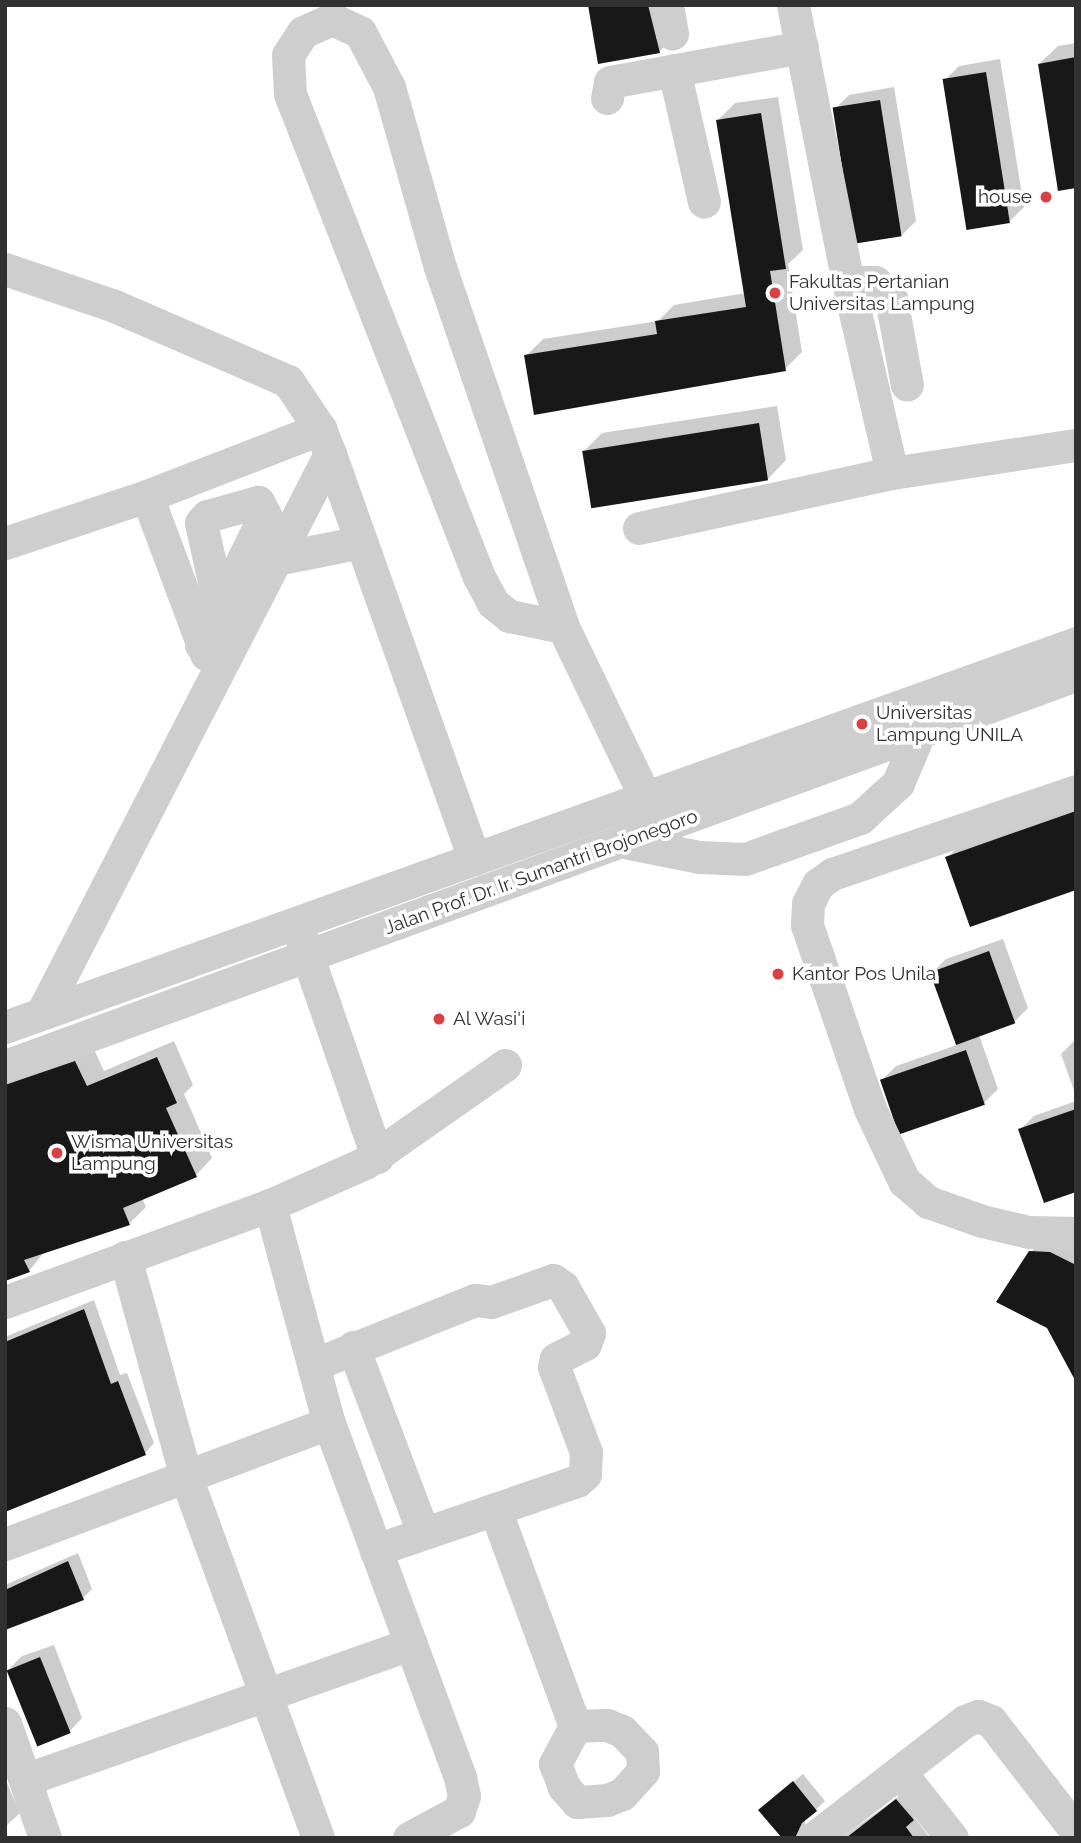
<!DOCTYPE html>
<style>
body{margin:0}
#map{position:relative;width:1081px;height:1843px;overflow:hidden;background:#fff;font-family:Raleway,sans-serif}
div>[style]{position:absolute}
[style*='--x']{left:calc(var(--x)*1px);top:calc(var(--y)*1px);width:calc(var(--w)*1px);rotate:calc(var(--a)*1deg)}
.shadow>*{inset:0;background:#0003}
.building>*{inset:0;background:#181818;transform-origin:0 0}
.minor>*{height:33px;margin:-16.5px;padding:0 16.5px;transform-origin:16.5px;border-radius:16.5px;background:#cecece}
.dots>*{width:19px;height:19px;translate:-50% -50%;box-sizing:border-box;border:4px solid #fff;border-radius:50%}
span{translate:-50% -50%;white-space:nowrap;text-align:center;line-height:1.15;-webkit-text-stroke:7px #fff;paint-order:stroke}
.poi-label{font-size:19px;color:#313131}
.right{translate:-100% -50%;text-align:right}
.left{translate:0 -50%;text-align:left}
.street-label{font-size:19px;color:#313131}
.frame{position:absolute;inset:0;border:7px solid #313131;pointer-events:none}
</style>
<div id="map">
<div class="shadow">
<div style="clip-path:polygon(590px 5px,668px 5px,675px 35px,659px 52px)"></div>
<div style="clip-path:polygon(1076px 43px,1076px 187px,1039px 64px,1058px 46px)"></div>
<div style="clip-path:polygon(1000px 59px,1024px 207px,1010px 221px,945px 80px,959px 66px)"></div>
<div style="clip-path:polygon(894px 87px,916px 221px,902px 235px,835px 109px,849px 95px)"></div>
<div style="clip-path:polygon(778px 97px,803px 250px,788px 264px,802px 352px,785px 369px,526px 356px,543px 339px,658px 321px,674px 305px,746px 293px,718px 120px,735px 103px)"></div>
<div style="clip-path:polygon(777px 406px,786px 460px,768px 479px,584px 451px,602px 433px)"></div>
<div style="clip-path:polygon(1076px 801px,1076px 888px,947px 858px,966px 839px)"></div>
<div style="clip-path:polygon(1003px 939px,1028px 1008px,1014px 1022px,979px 1035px,998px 1089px,984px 1103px,882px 1080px,896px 1066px,957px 1045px,932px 973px,946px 959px)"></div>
<div style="clip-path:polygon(1076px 1039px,1076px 1096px,1061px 1054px)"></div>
<div style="clip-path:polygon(174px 1041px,193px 1085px,184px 1094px,212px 1158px,196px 1175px,142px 1198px,146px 1207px,129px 1224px,45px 1251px,29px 1271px,5px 1281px,5px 1077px,92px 1045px,104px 1071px)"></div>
<div style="clip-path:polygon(1076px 1101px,1076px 1190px,1020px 1130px,1034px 1116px)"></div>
<div style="clip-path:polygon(1050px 1233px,1076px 1237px,1076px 1379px,1031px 1252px)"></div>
<div style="clip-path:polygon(94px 1300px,120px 1375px,127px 1373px,154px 1443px,145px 1453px,5px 1510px,5px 1337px)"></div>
<div style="clip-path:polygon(78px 1553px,92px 1589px,83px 1598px,5px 1629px,5px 1585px)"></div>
<div style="clip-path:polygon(54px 1645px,82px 1718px,69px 1732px,8px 1670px,22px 1656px)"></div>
<div style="clip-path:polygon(803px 1774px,825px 1801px,805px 1820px,806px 1838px,784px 1838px,770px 1801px)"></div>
<div style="clip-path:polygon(7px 1783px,20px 1813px,5px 1827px,5px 1784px)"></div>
<div style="clip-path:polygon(906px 1791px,921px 1810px,914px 1817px,930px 1838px,842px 1838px)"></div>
</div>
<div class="building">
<div style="clip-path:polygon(588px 5px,648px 5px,660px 53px,598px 64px)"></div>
<div style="clip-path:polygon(1076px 57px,1076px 188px,1058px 191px,1038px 64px)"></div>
<div style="left:986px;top:72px;width:153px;height:44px;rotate:81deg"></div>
<div style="left:880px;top:100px;width:138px;height:48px;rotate:81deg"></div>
<div style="clip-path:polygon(761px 113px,786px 269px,770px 271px,786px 371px,534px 415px,524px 355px,657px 334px,655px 321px,746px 307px,716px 120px)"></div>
<div style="left:759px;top:423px;width:58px;height:179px;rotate:81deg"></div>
<div style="clip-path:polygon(1076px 811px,1076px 890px,970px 927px,945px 857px)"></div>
<div style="left:989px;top:951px;width:77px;height:63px;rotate:70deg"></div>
<div style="left:966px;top:1050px;width:58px;height:91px;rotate:71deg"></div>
<div style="clip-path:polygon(157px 1057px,177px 1103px,166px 1108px,197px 1177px,123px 1208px,130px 1225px,24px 1260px,30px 1272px,5px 1281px,5px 1085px,75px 1061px,87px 1086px)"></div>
<div style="clip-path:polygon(1076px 1109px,1076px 1192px,1044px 1203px,1018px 1129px)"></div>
<div style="clip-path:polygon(1029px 1251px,1050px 1252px,1076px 1265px,1076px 1382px,1047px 1328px,996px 1302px)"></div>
<div style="clip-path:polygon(84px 1309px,111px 1384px,118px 1381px,146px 1455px,5px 1512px,5px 1342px)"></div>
<div style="clip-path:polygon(68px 1561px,84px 1600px,5px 1630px,5px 1590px)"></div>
<div style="left:40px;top:1657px;width:82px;height:36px;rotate:68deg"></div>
<div style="clip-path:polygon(793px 1781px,817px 1811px,802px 1823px,795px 1838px,782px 1838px,758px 1810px)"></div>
<div style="clip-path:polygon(896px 1799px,914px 1820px,906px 1827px,914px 1838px,846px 1838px)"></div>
</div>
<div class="minor">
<div style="--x:667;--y:5;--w:29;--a:80"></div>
<div style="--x:793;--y:5;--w:282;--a:78.8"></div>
<div style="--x:848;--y:282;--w:196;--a:77"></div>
<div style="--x:892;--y:473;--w:186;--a:-8.7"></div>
<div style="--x:674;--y:70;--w:135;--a:77.2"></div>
<div style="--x:607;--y:98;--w:16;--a:-79"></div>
<div style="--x:610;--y:82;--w:195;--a:-10.3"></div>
<div style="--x:5;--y:269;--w:113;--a:18.6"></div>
<div style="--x:112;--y:305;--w:192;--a:23.4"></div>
<div style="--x:288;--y:381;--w:58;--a:56.3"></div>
<div style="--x:320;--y:429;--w:27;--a:68"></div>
<div style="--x:330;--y:454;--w:430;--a:70.4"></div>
<div style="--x:848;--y:282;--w:27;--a:0"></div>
<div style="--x:875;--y:282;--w:23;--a:45"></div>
<div style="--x:891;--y:298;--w:88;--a:79.6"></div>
<div style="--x:147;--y:496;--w:169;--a:69.5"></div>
<div style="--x:639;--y:528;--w:259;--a:-12.3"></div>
<div style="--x:5;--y:543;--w:150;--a:-18.3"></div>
<div style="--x:147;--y:496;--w:186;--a:-21.2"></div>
<div style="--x:276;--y:559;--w:87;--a:-11.3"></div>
<div style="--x:563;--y:627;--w:55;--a:-168.5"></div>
<div style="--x:509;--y:616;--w:21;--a:-141"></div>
<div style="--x:493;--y:603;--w:30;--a:-118"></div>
<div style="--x:479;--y:577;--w:519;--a:-111.37"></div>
<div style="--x:290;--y:94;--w:39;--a:-93"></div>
<div style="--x:288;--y:55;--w:27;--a:-57"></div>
<div style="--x:303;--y:32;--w:32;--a:-24"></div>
<div style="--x:332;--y:19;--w:31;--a:25"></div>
<div style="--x:360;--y:32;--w:62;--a:62.2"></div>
<div style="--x:389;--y:87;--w:187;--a:74.2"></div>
<div style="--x:440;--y:267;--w:380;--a:71.1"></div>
<div style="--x:563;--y:627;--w:189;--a:64.2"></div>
<div style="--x:201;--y:645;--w:145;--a:-63.8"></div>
<div style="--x:265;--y:515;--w:15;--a:-118"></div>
<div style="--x:258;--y:502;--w:53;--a:164.6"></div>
<div style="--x:207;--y:516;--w:9;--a:131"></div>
<div style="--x:201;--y:523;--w:83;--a:77.5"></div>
<div style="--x:1076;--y:791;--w:258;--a:161.2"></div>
<div style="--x:832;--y:874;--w:17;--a:144"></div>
<div style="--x:818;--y:884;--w:22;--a:117"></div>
<div style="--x:808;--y:904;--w:21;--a:93"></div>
<div style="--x:807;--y:925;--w:194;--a:71.1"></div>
<div style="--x:870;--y:1109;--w:80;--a:64.7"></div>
<div style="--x:904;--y:1181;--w:32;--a:41"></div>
<div style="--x:928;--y:1202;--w:57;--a:19.4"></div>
<div style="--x:982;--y:1221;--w:48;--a:13.2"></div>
<div style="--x:1029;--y:1232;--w:47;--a:1.2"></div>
<div style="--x:629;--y:843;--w:71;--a:11.3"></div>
<div style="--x:699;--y:857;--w:46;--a:2.5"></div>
<div style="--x:745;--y:859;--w:122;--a:-19.6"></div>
<div style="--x:860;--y:818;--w:52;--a:-42.6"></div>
<div style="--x:898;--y:783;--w:43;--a:-67"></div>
<div style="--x:915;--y:743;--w:27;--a:-103"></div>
<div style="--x:301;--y:937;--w:233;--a:70.9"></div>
<div style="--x:42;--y:1013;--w:629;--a:-62.74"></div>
<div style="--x:5;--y:1027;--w:1138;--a:-19.72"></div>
<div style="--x:5;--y:1066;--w:1140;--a:-20.06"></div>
<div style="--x:270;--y:1205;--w:226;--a:74.9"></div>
<div style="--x:329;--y:1423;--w:377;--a:69.7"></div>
<div style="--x:460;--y:1777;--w:19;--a:78"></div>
<div style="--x:464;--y:1796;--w:16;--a:108"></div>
<div style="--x:459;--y:1811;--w:57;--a:151.6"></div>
<div style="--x:125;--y:1257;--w:228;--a:74.5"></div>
<div style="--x:186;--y:1477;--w:384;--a:69.9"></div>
<div style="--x:5;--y:1302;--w:282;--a:-20.1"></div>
<div style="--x:270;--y:1205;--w:104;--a:-23.9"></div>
<div style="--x:365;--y:1163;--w:171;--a:-35"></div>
<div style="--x:353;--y:1347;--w:198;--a:69.3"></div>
<div style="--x:315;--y:1364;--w:172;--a:-21.8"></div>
<div style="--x:475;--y:1300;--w:16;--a:7"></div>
<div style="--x:491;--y:1302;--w:66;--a:-19.5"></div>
<div style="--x:553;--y:1280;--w:12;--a:35"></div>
<div style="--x:563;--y:1287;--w:53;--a:60.5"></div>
<div style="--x:589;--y:1333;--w:12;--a:110"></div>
<div style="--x:585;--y:1344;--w:33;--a:153"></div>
<div style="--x:556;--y:1359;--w:8;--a:104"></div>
<div style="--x:554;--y:1367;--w:91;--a:69.4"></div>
<div style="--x:586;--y:1452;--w:22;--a:93"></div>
<div style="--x:585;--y:1474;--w:11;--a:139"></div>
<div style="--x:577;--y:1481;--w:213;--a:161.1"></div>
<div style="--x:495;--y:1509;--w:231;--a:69.8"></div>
<div style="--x:575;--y:1726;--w:32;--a:-2"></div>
<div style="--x:607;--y:1725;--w:16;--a:22"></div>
<div style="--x:622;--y:1731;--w:29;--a:46"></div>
<div style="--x:642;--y:1752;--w:19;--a:87"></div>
<div style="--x:643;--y:1771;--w:31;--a:132"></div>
<div style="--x:622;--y:1794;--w:16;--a:158"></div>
<div style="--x:607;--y:1800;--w:30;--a:176"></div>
<div style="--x:577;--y:1802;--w:20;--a:-131"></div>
<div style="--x:564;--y:1787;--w:25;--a:-111"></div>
<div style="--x:555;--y:1764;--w:43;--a:-62.2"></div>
<div style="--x:5;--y:1544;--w:346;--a:-20.5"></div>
<div style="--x:5;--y:1723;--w:122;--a:70.8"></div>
<div style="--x:900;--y:1772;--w:84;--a:51.8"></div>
<div style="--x:27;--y:1779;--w:407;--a:-19.4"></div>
<div style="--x:814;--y:1838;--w:191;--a:-37.8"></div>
<div style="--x:965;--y:1721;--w:14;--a:-21"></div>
<div style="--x:978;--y:1716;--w:14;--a:21"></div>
<div style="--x:991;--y:1721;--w:139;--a:52.3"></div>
</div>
<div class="dots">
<div style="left:1046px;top:197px;background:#da4143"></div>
<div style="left:775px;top:293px;background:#da4143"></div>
<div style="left:862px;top:724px;background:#da4143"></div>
<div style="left:778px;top:974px;background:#da4143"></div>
<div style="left:439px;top:1019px;background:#da4143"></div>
<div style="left:57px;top:1153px;background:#da4143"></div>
</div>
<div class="poi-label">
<span class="right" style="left:1032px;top:197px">house</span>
<span class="left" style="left:789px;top:293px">Fakultas Pertanian<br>Universitas Lampung</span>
<span class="left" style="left:876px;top:724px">Universitas<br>Lampung UNILA</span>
<span class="left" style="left:792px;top:974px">Kantor Pos Unila</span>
<span class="left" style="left:453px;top:1019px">Al Wasi'i</span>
<span class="left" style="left:71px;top:1153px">Wisma Universitas<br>Lampung</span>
</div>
<div class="street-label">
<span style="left:541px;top:872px;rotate:-20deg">Jalan Prof. Dr. Ir. Sumantri Brojonegoro</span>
</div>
<div class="frame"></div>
</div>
